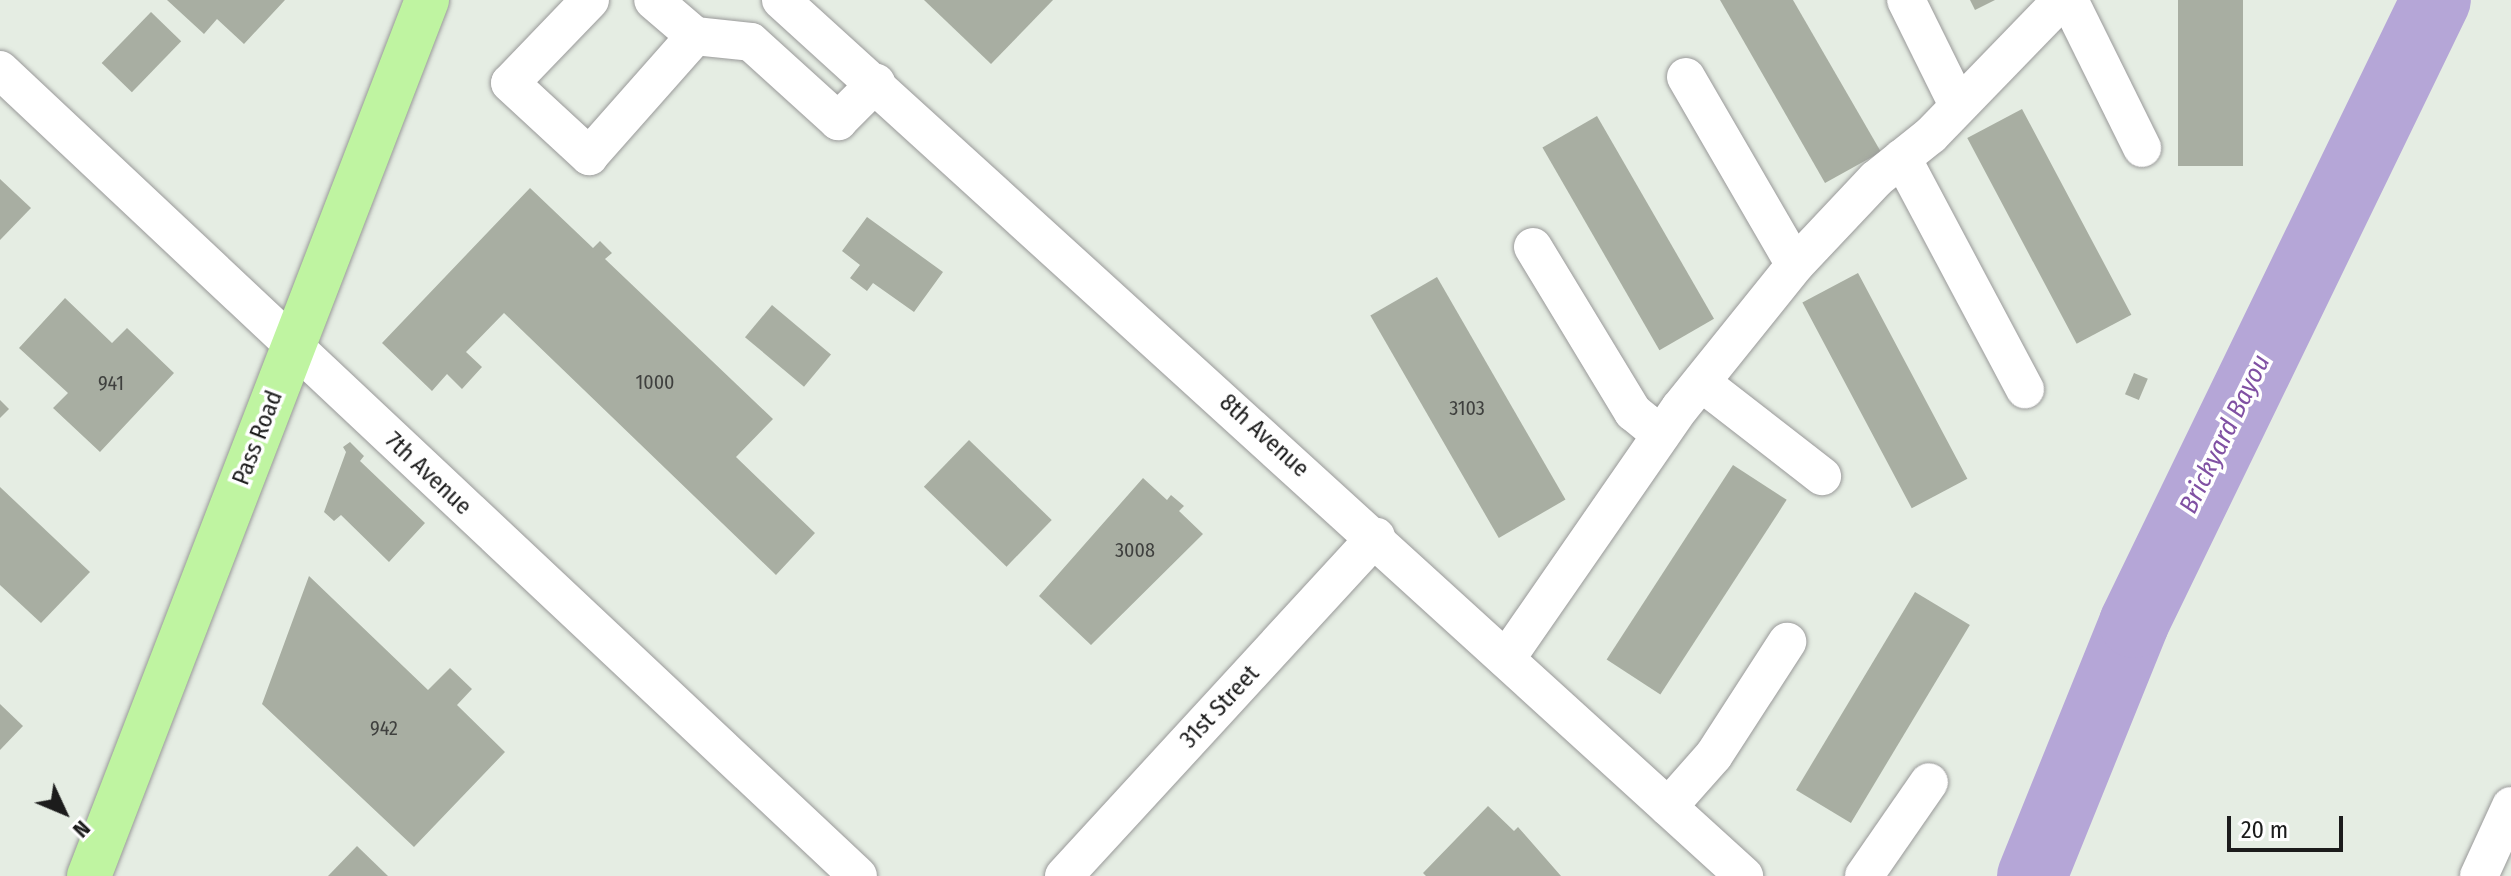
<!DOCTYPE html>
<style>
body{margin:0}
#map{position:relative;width:2511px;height:876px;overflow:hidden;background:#e5ede3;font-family:"Fira Sans Condensed",sans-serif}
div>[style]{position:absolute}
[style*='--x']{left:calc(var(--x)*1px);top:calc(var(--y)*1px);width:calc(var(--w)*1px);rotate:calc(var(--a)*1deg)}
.river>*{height:70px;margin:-35px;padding:0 35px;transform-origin:35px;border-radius:35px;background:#b5a6d7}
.building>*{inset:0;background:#a8aea2;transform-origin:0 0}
.roads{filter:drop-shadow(0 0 2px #999) drop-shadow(0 0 2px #999)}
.minor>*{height:38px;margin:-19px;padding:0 19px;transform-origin:19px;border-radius:19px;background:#fff}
.major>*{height:44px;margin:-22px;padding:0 22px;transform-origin:22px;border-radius:22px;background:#bff4a1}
span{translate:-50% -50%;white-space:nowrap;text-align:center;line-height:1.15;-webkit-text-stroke:7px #fff;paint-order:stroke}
.number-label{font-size:20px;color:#3f403e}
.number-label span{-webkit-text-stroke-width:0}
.street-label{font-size:24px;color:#1c1c1c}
.water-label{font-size:26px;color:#8051a3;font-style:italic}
.north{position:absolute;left:24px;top:772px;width:80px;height:80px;-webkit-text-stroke:6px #fff;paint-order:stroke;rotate:134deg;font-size:22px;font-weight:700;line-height:32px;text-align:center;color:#1c1c1c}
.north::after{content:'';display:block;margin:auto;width:28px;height:36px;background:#1c1c1c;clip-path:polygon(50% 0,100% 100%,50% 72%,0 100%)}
.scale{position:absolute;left:2227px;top:816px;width:116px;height:36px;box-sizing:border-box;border:4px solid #1c1c1c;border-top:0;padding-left:10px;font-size:24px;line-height:28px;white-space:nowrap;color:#1c1c1c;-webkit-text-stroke:6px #fff;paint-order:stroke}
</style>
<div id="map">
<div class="river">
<div style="--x:2032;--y:876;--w:273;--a:-68"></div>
<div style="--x:2134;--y:623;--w:692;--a:-64.14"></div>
</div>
<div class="building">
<div style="clip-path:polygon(167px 0,285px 0,244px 44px,217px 19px,204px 34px)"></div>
<div style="clip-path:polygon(924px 0,1053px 0,991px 64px)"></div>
<div style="clip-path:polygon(1720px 0,1793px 0,1881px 152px,1825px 183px)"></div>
<div style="clip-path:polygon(1970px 0,1995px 0,1975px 10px)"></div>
<div style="left:2178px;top:0;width:65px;height:166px"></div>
<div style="left:151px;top:12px;width:42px;height:71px;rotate:44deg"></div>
<div style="left:2022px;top:109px;width:233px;height:62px;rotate:62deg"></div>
<div style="left:1597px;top:116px;width:234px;height:63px;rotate:60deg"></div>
<div style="clip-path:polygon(0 179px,31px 208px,0 240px)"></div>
<div style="clip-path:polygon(530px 188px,593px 248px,600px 241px,612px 253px,605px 259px,773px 419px,736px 457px,815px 533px,776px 575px,504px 313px,466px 352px,482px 367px,462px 389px,447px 374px,432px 391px,382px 343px)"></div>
<div style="clip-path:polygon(867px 217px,943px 272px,914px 312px,873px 283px,867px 291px,850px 278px,860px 265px,842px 251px)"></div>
<div style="left:1858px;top:273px;width:233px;height:63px;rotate:62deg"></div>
<div style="left:1437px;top:277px;width:257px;height:77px;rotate:60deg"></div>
<div style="clip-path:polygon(65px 298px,112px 343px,127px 328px,174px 373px,100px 452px,53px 408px,68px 393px,19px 348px)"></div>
<div style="left:772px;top:305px;width:77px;height:42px;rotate:40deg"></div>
<div style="left:2134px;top:373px;width:15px;height:23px;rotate:23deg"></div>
<div style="clip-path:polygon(0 400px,9px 409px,0 418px)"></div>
<div style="left:969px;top:440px;width:115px;height:65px;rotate:44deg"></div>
<div style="clip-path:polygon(350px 442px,364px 456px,360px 461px,425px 523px,389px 562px,341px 515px,334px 521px,324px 512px,346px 452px,343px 447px)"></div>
<div style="left:1733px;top:465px;width:64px;height:232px;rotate:33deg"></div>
<div style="clip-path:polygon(1143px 478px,1167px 500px,1171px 495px,1184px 506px,1179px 511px,1203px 534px,1091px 645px,1039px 596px)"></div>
<div style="clip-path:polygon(0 487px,90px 572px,41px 623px,0 585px)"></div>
<div style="clip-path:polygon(309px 576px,428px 690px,450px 668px,472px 689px,457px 705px,505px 752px,414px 847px,262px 704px)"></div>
<div style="left:1915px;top:592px;width:64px;height:231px;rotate:31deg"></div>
<div style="clip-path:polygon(0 704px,23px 726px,0 750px)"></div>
<div style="clip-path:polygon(1488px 806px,1514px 831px,1518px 827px,1561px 876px,1426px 876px,1423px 873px)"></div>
<div style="clip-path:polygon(357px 846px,388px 876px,328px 876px)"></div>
</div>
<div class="roads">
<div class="minor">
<div style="--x:590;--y:0;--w:115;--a:133.9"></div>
<div style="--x:510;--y:83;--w:108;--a:42.7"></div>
<div style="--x:589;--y:156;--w:160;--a:-48.5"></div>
<div style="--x:695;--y:36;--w:55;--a:-139.4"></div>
<div style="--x:781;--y:0;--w:1302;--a:42.29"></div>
<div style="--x:1906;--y:0;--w:117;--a:63.7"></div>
<div style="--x:2069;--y:0;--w:165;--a:63.7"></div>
<div style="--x:695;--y:36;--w:56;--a:6.1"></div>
<div style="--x:751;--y:42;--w:118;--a:42.2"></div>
<div style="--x:838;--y:121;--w:54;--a:-45"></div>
<div style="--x:0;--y:70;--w:1177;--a:43.21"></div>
<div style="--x:1686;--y:77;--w:217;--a:59.9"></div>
<div style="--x:1902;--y:158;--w:262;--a:62"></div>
<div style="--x:1533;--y:247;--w:193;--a:58.8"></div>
<div style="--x:1633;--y:412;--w:36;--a:39"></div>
<div style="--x:1702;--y:383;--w:152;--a:37.8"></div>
<div style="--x:1506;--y:659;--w:305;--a:-55.3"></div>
<div style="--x:1680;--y:408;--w:184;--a:-51.2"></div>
<div style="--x:1795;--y:265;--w:118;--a:-46.7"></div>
<div style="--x:1876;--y:179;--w:70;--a:-38.7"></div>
<div style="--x:1931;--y:135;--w:188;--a:-45.9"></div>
<div style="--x:1668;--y:807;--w:69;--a:-48.5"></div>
<div style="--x:1714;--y:755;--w:135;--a:-57.1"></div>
<div style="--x:1064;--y:876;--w:461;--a:-47.4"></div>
<div style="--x:1864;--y:876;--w:114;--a:-55.3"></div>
<div style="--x:2479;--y:876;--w:77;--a:-65.4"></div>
</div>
<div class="major">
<div style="--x:89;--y:876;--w:939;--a:-68.9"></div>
</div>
</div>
<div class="number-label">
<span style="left:655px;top:382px">1000</span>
<span style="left:111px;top:383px">941</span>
<span style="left:1467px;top:408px">3103</span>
<span style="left:1135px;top:550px">3008</span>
<span style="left:384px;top:728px">942</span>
</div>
<div class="street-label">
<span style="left:1264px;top:436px;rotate:42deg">8th Avenue</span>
<span style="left:258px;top:438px;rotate:-69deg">Pass Road</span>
<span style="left:428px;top:474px;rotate:43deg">7th Avenue</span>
<span style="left:1220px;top:707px;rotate:-47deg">31st Street</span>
</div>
<div class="water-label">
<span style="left:2225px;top:434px;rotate:-64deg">Brickyard Bayou</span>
</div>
<div class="north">N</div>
<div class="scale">20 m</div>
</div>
